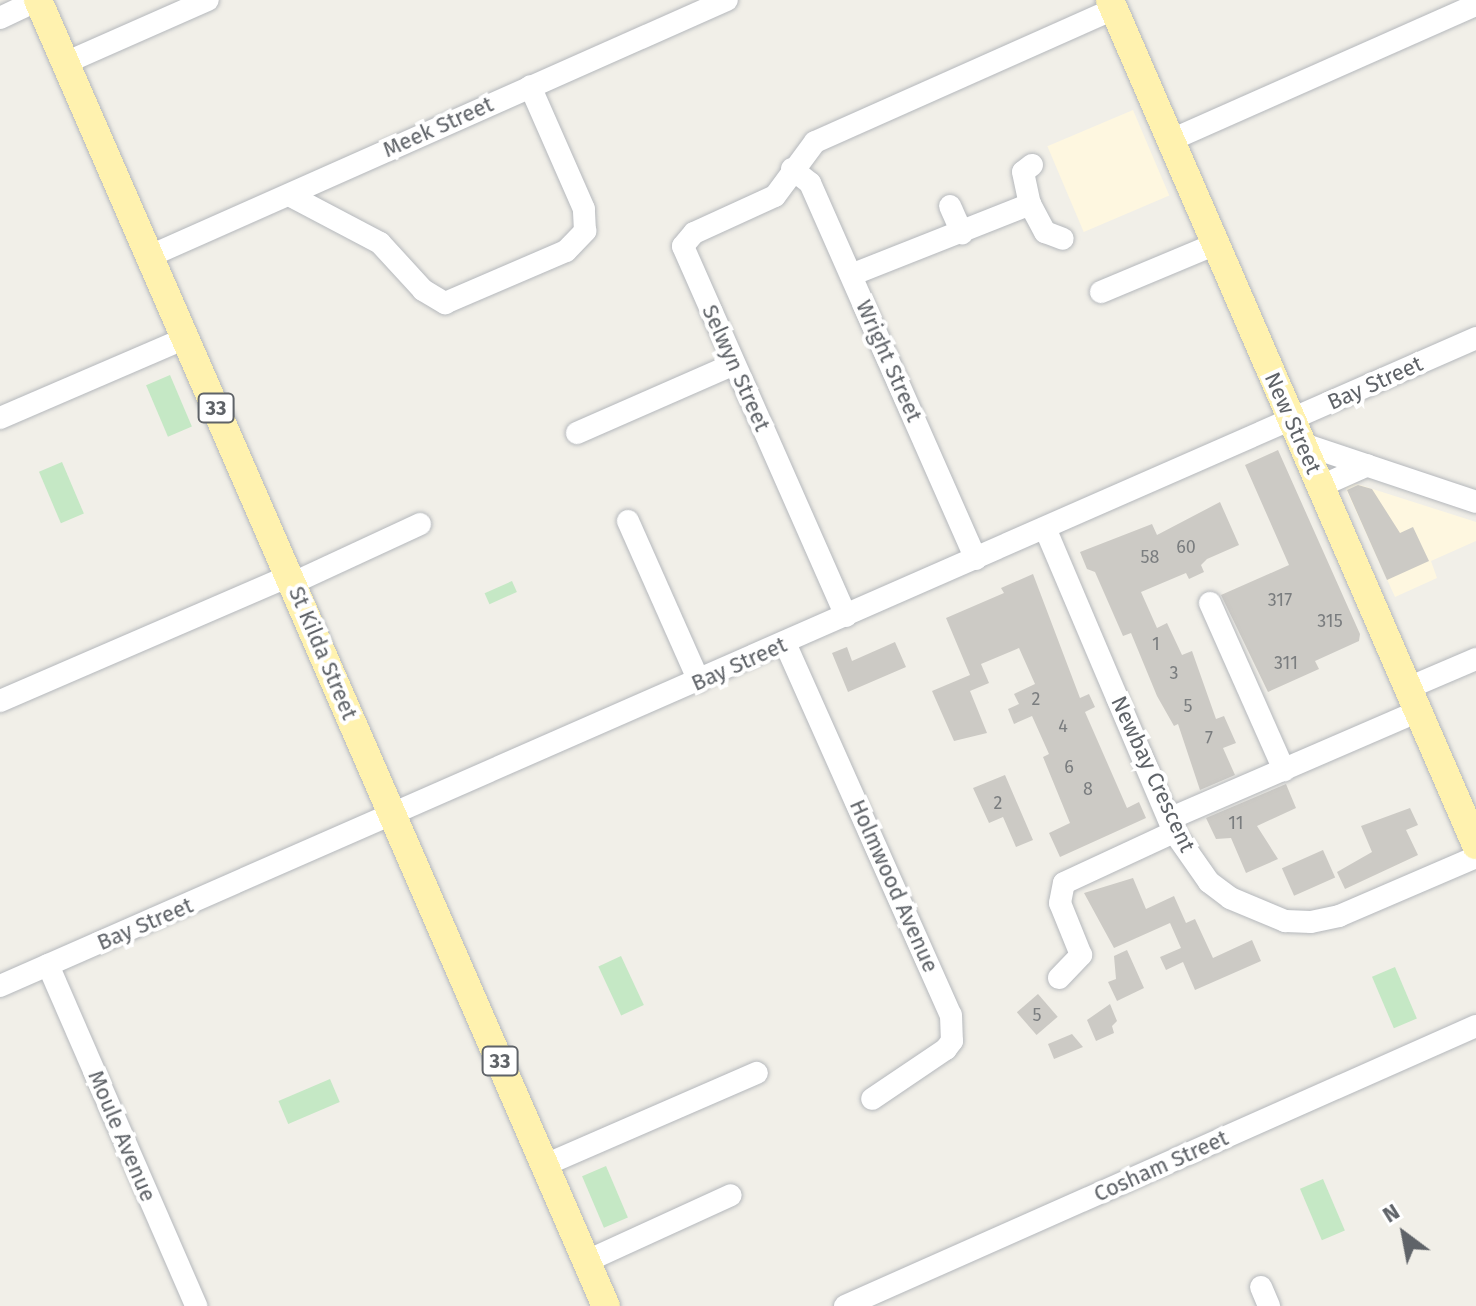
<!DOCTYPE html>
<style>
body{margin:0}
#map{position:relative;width:1476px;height:1306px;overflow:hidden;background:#f1efe8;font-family:"Fira Sans",sans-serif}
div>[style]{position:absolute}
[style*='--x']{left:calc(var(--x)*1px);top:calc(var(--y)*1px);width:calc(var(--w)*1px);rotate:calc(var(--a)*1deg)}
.commercial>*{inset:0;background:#fef7e0;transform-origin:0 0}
.green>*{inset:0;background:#c5e8c5;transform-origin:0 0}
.building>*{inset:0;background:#cccac5;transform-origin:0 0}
.roads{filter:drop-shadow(0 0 2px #b5b8bc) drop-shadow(0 0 2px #b5b8bc)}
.minor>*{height:22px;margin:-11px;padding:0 11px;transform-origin:11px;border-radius:11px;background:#fff}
.major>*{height:28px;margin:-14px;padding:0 14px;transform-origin:14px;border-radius:14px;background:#fff2af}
span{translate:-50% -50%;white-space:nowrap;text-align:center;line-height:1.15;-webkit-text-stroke:8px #fff;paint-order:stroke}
.number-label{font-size:18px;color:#7a7d7f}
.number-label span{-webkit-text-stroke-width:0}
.shield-label span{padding:2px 6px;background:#fff;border:2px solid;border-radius:6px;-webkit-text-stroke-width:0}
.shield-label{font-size:20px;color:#5f6368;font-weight:700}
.street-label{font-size:22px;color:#5f6368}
.north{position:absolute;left:1364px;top:1194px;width:80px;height:80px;-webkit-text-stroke:6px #fff;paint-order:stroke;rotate:328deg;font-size:22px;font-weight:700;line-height:32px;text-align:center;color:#5f6368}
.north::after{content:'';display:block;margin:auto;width:28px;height:36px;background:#5f6368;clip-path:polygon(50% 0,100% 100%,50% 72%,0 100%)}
</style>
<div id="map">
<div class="commercial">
<div style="left:1133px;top:110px;width:93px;height:93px;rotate:67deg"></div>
<div style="clip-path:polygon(1354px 483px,1476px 522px,1476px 541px,1431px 561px,1437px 578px,1395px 597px,1345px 487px)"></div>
</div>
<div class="green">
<div style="left:170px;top:375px;width:56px;height:26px;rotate:67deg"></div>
<div style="left:62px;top:462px;width:56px;height:25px;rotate:67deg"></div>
<div style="left:512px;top:581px;width:12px;height:30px;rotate:66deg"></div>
<div style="left:621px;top:956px;width:54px;height:25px;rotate:65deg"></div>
<div style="left:1395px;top:967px;width:56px;height:25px;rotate:67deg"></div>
<div style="left:330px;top:1079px;width:25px;height:56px;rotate:67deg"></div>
<div style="left:606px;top:1166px;width:56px;height:26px;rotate:67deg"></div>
<div style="left:1323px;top:1179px;width:56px;height:25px;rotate:67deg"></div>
</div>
<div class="building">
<div style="clip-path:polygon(1278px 450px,1360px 634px,1359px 641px,1315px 661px,1319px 669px,1268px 692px,1221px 595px,1289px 565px,1245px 465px)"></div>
<div style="clip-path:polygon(1358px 485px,1372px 489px,1400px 533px,1413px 527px,1429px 561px,1387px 580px,1347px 490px)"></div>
<div style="clip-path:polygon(1220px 502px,1239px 545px,1207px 559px,1201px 565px,1204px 572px,1189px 579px,1186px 573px,1141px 592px,1157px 628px,1167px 623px,1182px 655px,1192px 651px,1216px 719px,1224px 716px,1236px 743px,1223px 748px,1235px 775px,1200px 790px,1178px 724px,1174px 726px,1157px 696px,1131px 633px,1123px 636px,1095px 572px,1087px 569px,1080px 552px,1152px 524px,1157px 535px)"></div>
<div style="clip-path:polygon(1033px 574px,1080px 698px,1089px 694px,1095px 707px,1085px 712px,1127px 808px,1139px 802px,1146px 818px,1060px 857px,1049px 833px,1070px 823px,1043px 757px,1049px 754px,1032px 716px,1014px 724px,1008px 709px,1019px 704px,1014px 694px,1035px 684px,1019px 648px,981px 664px,989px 683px,970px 691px,987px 733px,954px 741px,932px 691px,970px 675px,946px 618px,1004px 593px,1001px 588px)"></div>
<div style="clip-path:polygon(895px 642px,906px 667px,848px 692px,832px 653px,847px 647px,852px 661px)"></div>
<div style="clip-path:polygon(1005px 775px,1033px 840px,1016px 847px,1003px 817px,989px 823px,973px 788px)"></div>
<div style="clip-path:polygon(1286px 784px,1296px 808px,1257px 826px,1278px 859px,1246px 873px,1231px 838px,1216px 839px,1206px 818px)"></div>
<div style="clip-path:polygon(1410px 808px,1418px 825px,1406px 830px,1418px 855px,1345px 889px,1337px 872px,1372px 852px,1361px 826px)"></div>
<div style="left:1323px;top:850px;width:30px;height:45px;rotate:66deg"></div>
<div style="clip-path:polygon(1133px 878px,1146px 909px,1174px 896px,1186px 923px,1195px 919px,1213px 958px,1252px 940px,1261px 961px,1195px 990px,1183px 962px,1166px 970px,1160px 957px,1181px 948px,1170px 923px,1114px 948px,1084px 893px)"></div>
<div style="clip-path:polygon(1127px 950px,1144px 988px,1117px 1001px,1108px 982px,1116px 979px,1114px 956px)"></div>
<div style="left:1038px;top:994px;width:30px;height:28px;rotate:49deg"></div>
<div style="clip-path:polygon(1110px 1004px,1117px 1021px,1112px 1026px,1114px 1033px,1096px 1041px,1087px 1020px)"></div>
<div style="clip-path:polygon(1072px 1034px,1083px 1047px,1054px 1059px,1048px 1044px)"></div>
</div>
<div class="roads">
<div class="minor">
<div style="--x:0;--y:18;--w:42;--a:-25.3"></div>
<div style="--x:65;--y:63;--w:156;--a:-23.8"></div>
<div style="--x:1171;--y:140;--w:334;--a:-23.9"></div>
<div style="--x:1032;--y:165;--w:11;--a:142"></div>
<div style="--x:1023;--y:172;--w:33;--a:78"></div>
<div style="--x:1030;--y:204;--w:32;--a:62"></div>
<div style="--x:1045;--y:232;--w:19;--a:21"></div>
<div style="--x:792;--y:169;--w:23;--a:38"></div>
<div style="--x:810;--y:183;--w:411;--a:66.2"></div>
<div style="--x:289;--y:195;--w:103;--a:27.8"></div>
<div style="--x:380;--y:243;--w:64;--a:47.5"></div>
<div style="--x:423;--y:290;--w:26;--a:31"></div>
<div style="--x:445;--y:303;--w:132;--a:-23.3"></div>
<div style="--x:566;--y:251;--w:28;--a:-46"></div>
<div style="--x:585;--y:231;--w:22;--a:-93"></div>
<div style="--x:584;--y:209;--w:134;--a:-113.7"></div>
<div style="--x:950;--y:206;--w:30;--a:66"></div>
<div style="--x:150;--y:256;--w:631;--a:-23.93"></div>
<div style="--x:851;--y:275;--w:193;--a:-21.6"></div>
<div style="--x:1101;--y:292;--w:125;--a:-22.7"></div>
<div style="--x:0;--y:418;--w:202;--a:-23.3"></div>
<div style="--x:577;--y:433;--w:171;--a:-23.7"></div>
<div style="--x:1303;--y:444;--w:182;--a:18.5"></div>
<div style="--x:1321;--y:486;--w:51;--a:-24.1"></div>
<div style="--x:628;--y:521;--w:175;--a:66.1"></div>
<div style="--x:1045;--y:528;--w:330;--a:67"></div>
<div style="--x:1174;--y:832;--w:61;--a:55"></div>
<div style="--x:1209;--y:882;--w:26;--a:37"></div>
<div style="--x:1230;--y:898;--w:60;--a:22.7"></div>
<div style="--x:1285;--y:921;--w:26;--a:2"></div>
<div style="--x:1311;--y:922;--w:29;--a:-12"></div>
<div style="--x:1339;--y:916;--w:149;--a:-23.3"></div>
<div style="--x:293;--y:583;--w:140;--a:-24.9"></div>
<div style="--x:1210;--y:603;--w:183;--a:66.1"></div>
<div style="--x:846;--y:616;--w:404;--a:-113.8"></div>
<div style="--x:683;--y:246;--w:17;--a:-50"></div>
<div style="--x:694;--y:233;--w:89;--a:-24.6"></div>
<div style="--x:775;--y:196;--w:67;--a:-53.5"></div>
<div style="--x:815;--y:142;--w:327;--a:-24"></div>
<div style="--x:785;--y:643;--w:407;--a:66"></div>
<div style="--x:951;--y:1015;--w:26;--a:88"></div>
<div style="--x:952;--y:1041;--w:10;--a:127"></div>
<div style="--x:946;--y:1049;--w:89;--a:146"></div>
<div style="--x:1408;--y:688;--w:74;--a:-23.1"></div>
<div style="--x:0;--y:701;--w:315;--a:-23.4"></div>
<div style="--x:1169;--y:819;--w:272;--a:-23.4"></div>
<div style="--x:48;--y:965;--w:372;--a:66.5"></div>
<div style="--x:1059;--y:978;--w:32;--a:-46"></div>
<div style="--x:1081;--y:955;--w:56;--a:-112"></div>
<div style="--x:1060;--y:903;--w:20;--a:-79"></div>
<div style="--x:1064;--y:883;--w:121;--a:-24.9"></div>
<div style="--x:0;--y:986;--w:1612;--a:-23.7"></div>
<div style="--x:545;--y:1165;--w:231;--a:-23.5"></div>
<div style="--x:587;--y:1261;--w:158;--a:-24.6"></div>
<div style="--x:1261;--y:1287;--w:21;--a:67"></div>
<div style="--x:845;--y:1306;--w:690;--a:-23.93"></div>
</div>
<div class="major">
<div style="--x:38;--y:0;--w:1424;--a:66.5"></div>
<div style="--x:1110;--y:0;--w:921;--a:66.58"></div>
</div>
</div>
<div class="number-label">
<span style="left:1186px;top:547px">60</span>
<span style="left:1150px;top:557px">58</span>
<span style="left:1280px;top:600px">317</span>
<span style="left:1330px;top:621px">315</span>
<span style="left:1156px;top:644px">1</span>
<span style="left:1286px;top:663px">311</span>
<span style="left:1174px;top:673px">3</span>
<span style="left:1036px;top:699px">2</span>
<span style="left:1188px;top:706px">5</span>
<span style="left:1063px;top:726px">4</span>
<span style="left:1209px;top:738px">7</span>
<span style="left:1069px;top:767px">6</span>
<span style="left:1088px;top:789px">8</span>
<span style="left:998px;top:803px">2</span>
<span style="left:1236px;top:823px">11</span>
<span style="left:1037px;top:1015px">5</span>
</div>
<div class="shield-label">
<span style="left:216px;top:408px">33</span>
<span style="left:500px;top:1061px">33</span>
</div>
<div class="street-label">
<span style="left:438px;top:127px;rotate:-24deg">Meek Street</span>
<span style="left:889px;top:361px;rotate:66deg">Wright Street</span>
<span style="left:736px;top:368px;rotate:66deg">Selwyn Street</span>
<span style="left:1375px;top:383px;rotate:-24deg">Bay Street</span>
<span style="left:1293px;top:423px;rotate:66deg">New Street</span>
<span style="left:323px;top:653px;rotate:67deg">St Kilda Street</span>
<span style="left:739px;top:664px;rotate:-24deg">Bay Street</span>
<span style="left:1153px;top:774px;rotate:65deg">Newbay Crescent</span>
<span style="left:894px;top:886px;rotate:66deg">Holmwood Avenue</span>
<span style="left:145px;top:924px;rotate:-23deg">Bay Street</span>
<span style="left:122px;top:1136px;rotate:67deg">Moule Avenue</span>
<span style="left:1161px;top:1166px;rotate:-24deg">Cosham Street</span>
</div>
<div class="north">N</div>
</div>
